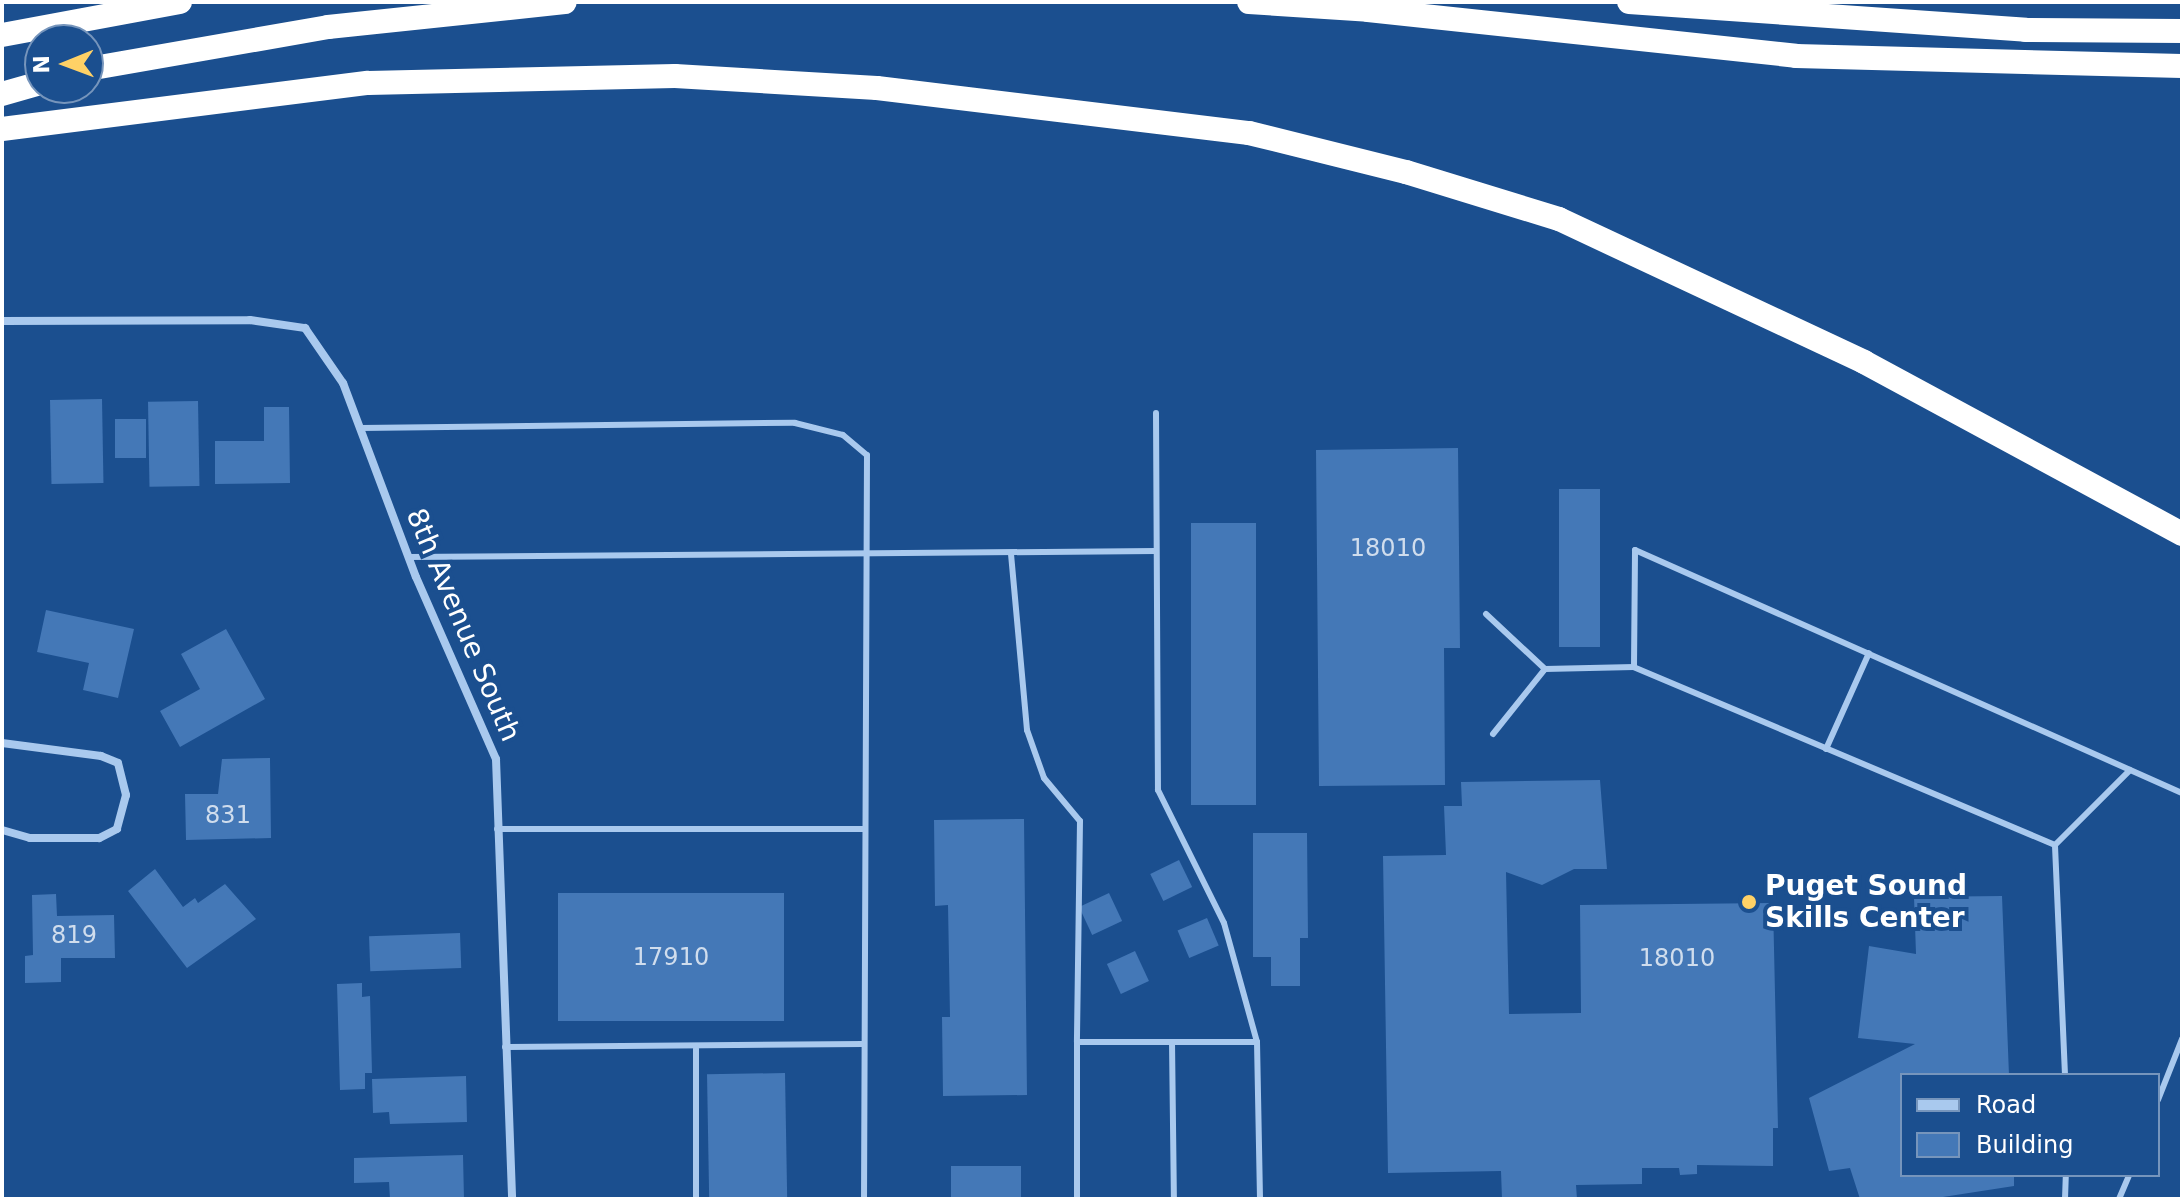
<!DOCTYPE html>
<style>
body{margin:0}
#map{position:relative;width:2184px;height:1201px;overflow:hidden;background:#1b4f8f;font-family:"DejaVu Sans",sans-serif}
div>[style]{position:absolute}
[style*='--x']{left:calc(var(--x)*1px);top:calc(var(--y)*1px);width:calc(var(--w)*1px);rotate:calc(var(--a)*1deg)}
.building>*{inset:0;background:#4478b7;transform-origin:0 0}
.service>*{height:6px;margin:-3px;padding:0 3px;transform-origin:3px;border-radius:3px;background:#a9c9ee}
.minor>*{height:8px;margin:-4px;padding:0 4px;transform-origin:4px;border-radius:4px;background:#a9c9ee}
.motorway>*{height:24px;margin:-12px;padding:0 12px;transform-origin:12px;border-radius:12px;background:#fff}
.dots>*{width:22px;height:22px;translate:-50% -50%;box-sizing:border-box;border:4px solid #1b4f8f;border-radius:50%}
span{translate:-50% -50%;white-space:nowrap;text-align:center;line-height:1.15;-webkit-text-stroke:8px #1b4f8f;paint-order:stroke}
.number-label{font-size:24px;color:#d0dded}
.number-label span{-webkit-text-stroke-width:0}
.street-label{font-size:28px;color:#fff}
.poi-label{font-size:28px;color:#fff;font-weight:700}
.left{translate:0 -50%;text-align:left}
.frame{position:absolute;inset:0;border:4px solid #fff;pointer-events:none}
.legend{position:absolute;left:1900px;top:1073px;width:260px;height:104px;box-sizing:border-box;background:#1b4f8f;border:2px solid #7695bc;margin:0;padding:10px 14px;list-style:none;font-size:24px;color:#fff}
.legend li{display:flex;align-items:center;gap:16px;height:40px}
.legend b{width:40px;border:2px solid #7695bc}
.north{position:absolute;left:24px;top:24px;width:80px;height:80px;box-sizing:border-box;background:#1b4f8f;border:2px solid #7695bc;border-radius:50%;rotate:269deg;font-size:22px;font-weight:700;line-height:32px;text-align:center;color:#fff}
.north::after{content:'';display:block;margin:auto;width:28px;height:36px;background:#ffd166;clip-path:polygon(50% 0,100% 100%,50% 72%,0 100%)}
</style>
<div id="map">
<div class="building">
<div style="left:102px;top:399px;width:84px;height:52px;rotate:89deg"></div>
<div style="left:198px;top:401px;width:85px;height:50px;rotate:89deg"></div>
<div style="clip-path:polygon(264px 407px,289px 407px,290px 483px,215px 484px,215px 441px,264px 441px)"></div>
<div style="left:115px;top:419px;width:31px;height:39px"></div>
<div style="clip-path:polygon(1458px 448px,1460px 648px,1444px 648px,1445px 785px,1319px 786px,1316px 450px)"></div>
<div style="left:1559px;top:489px;width:41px;height:158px"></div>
<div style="left:1191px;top:523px;width:65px;height:282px"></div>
<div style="clip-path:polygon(46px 610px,134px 629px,118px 698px,83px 690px,89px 663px,37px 652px)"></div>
<div style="clip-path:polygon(226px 629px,265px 699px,180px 747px,160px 711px,200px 689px,181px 654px)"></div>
<div style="clip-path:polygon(270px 758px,271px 838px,186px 840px,185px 794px,218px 794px,222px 759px)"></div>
<div style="clip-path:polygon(1600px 780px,1607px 869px,1574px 869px,1542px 885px,1506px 872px,1509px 1014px,1581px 1013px,1580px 905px,1773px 903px,1778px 1128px,1773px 1128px,1773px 1166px,1697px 1165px,1697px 1174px,1680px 1175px,1679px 1168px,1642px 1168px,1642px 1184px,1576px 1185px,1577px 1199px,1502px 1199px,1501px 1171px,1388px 1173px,1383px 856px,1446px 855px,1444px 806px,1462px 806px,1461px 782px)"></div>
<div style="clip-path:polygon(1024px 819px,1027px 1095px,943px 1096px,942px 1017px,950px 1017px,948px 905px,935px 906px,934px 820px)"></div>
<div style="clip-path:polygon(1253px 833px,1307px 833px,1308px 938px,1300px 938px,1300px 986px,1271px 986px,1271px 957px,1253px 957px)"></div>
<div style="left:1179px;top:860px;width:30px;height:32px;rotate:64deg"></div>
<div style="clip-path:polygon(155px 869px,183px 907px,195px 898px,198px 903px,225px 884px,256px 919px,187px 968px,128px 891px)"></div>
<div style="left:784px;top:893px;width:128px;height:226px;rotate:90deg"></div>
<div style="left:1109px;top:893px;width:31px;height:33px;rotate:65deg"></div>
<div style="clip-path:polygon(56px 894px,57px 916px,114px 915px,115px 958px,61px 958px,61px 982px,25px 983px,25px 956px,33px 955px,32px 895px)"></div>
<div style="clip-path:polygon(2002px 896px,2009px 1075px,1902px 1075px,1902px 1175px,2014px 1175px,2014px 1186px,1930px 1199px,1860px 1199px,1850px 1168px,1829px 1171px,1809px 1098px,1915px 1044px,1858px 1038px,1869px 946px,1916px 954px,1914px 897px)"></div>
<div style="left:1207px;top:918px;width:30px;height:32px;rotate:67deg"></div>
<div style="left:460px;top:933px;width:35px;height:91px;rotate:88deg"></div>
<div style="left:1135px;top:951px;width:33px;height:31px;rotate:65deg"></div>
<div style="clip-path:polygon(362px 983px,362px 997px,370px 996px,372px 1073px,365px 1073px,365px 1089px,340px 1090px,337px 984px)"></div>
<div style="left:785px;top:1073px;width:126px;height:78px;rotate:89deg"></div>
<div style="clip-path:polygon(466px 1076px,467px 1122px,390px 1124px,389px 1112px,373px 1113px,372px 1079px)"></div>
<div style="clip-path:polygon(463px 1155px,464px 1199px,390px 1199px,389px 1182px,354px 1183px,354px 1158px)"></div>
<div style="left:1021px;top:1166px;width:33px;height:70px;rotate:90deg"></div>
</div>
<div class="service">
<div style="--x:1156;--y:413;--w:377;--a:89.7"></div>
<div style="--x:1158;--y:790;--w:148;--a:63.6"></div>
<div style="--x:1224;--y:923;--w:123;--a:74.5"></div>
<div style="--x:1257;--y:1042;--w:157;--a:88.9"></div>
<div style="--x:361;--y:428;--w:434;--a:-0.7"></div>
<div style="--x:795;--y:423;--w:49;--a:14"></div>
<div style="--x:843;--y:435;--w:31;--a:40"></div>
<div style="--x:867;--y:455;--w:744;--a:90.23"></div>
<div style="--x:1011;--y:554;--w:177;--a:84.8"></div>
<div style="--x:1027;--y:730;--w:51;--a:70.5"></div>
<div style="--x:1044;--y:778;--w:56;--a:50.1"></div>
<div style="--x:1080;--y:821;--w:221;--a:90.8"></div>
<div style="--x:409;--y:557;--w:747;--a:-0.46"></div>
<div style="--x:1486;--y:614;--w:81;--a:43"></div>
<div style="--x:1545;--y:669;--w:89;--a:-1.3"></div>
<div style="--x:1493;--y:734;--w:83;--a:-51.3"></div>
<div style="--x:1826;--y:749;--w:105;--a:-65.9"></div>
<div style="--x:497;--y:829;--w:366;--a:0"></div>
<div style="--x:2055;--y:845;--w:106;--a:-45"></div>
<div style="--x:1172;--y:1042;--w:157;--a:89.3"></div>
<div style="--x:505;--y:1047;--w:358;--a:-0.5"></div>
<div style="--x:2065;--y:1075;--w:230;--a:-92.5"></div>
<div style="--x:2055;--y:845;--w:457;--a:-157.1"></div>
<div style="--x:1634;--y:667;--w:117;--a:-89.5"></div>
<div style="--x:1635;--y:550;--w:599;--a:23.95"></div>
<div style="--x:2158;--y:1100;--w:66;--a:-68.5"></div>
<div style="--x:696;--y:1199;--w:150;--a:-90"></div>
<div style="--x:1077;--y:1199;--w:157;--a:-90"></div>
<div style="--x:1077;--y:1042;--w:180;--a:0"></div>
<div style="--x:2065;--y:1199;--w:24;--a:-88"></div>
<div style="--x:2119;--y:1199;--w:26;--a:-67"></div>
</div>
<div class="minor">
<div style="--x:2;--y:321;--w:248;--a:-0.2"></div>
<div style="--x:250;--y:320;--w:56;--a:8.3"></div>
<div style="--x:305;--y:328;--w:67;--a:55.4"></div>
<div style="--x:343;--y:383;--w:207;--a:69.4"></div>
<div style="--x:416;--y:577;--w:199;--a:66.3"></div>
<div style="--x:496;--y:759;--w:440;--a:87.9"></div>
<div style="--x:2;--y:743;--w:100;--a:7.5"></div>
<div style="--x:101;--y:756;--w:18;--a:22"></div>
<div style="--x:118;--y:763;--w:33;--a:76"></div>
<div style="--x:126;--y:795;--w:35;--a:105"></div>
<div style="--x:117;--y:829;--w:20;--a:153"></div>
<div style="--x:99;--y:838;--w:69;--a:180"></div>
<div style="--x:30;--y:838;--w:29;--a:-164"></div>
</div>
<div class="motorway">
<div style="--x:1249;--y:2;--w:119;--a:3.8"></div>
<div style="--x:1368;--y:10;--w:430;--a:6.1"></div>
<div style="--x:1796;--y:56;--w:386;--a:1.5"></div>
<div style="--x:1629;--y:2;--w:398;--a:4"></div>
<div style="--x:2026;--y:30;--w:156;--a:0.4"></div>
<div style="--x:2;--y:35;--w:181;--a:-10.5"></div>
<div style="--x:88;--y:69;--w:244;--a:-9.9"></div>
<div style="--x:328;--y:27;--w:238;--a:-6"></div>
<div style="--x:2;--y:94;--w:40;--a:-16"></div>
<div style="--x:2;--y:129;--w:369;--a:-7.2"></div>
<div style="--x:368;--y:83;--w:307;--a:-1.3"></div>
<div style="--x:675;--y:76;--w:202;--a:3.4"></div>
<div style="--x:877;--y:88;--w:375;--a:6.9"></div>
<div style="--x:1249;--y:133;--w:162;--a:14"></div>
<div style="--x:1406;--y:172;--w:160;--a:17.1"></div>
<div style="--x:1559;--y:219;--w:337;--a:25.1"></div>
<div style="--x:1864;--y:362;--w:362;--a:28.4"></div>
</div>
<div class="dots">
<div style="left:1749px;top:902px;background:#ffd166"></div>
</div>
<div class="number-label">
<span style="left:1388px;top:549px">18010</span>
<span style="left:228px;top:816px">831</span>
<span style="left:74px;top:936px">819</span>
<span style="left:671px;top:958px">17910</span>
<span style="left:1677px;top:959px">18010</span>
</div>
<div class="street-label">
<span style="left:463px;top:625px;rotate:67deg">8th Avenue South</span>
</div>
<div class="poi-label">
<span class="left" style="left:1765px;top:902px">Puget Sound<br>Skills Center</span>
</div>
<div class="frame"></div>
<ul class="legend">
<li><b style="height:10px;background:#a9c9ee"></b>Road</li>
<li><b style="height:22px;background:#4478b7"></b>Building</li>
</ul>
<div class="north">N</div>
</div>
